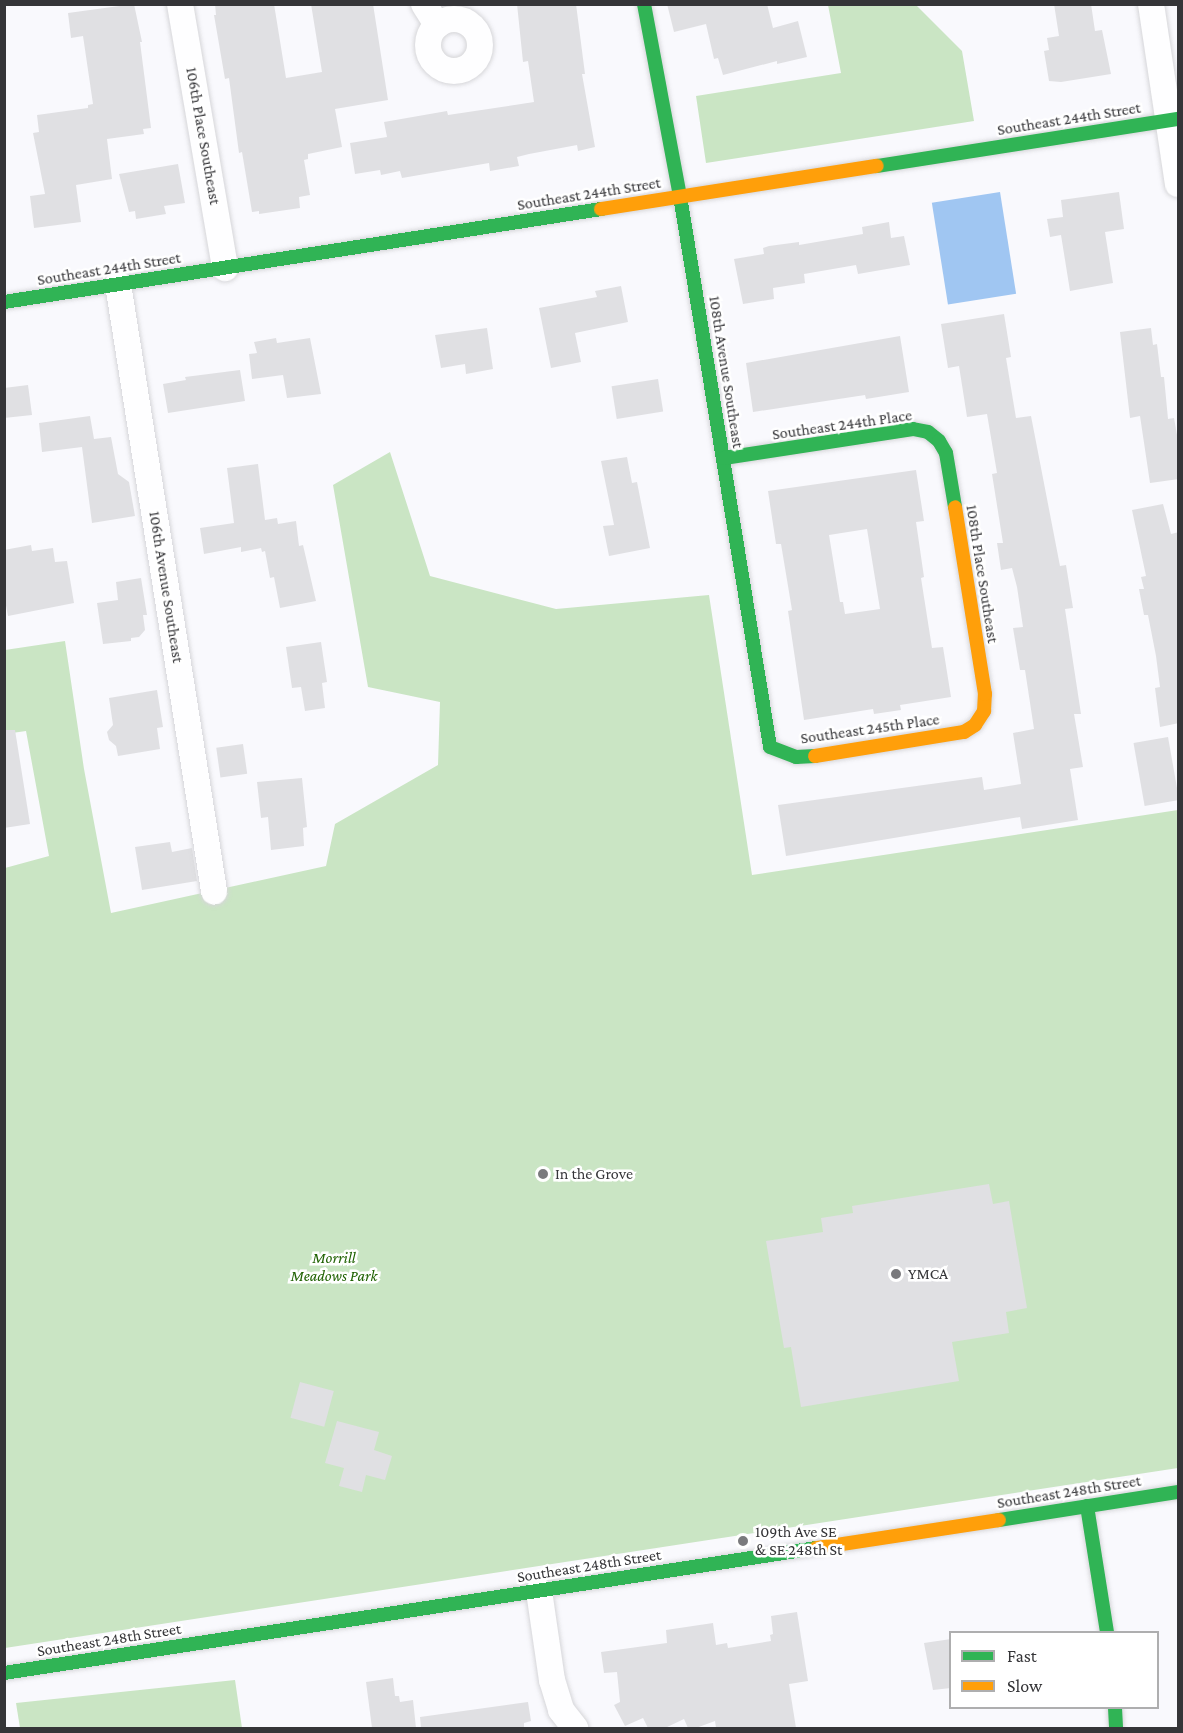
<!DOCTYPE html>
<style>
body{margin:0}
#map{position:relative;width:1183px;height:1733px;overflow:hidden;background:#f9f9fd;font-family:"Crimson Pro",serif}
div>[style]{position:absolute}
[style*='--x']{left:calc(var(--x)*1px);top:calc(var(--y)*1px);width:calc(var(--w)*1px);rotate:calc(var(--a)*1deg)}
.green>*{inset:0;background:#cae5c4}
.water>*{inset:0;background:#a0c6f2;transform-origin:0 0}
.building>*{inset:0;background:#e0e0e3;transform-origin:0 0}
.roads{filter:drop-shadow(0 0 2px #d6d6d9) drop-shadow(0 0 2px #d6d6d9)}
.street>*{height:26px;margin:-13px;padding:0 13px;transform-origin:13px;border-radius:13px;background:#fefeff}
.street>.ring{margin:-13px;padding:0;box-sizing:content-box;background:none;border:26px solid #fefeff;border-radius:50%}
.fast>*{height:14px;margin:-7px;padding:0 7px;transform-origin:7px;border-radius:7px;background:#30b455}
.slow>*{height:14px;margin:-7px;padding:0 7px;transform-origin:7px;border-radius:7px;background:#ff9f0a}
.dots>*{width:16px;height:16px;translate:-50% -50%;box-sizing:border-box;border:3px solid #fff;border-radius:50%}
span{translate:-50% -50%;white-space:nowrap;text-align:center;line-height:1.15;-webkit-text-stroke:5px #fff;paint-order:stroke}
.street-label{font-size:16px;color:#353538}
.poi-label{font-size:16px;color:#353538}
.left{translate:0 -50%;text-align:left}
.park-label{font-size:16px;color:#1e6100;font-style:italic}
.frame{position:absolute;inset:0;border:6px solid #353538;pointer-events:none}
.legend{position:absolute;left:949px;top:1631px;width:210px;height:78px;box-sizing:border-box;background:#fff;border:2px solid #aeaeaf;margin:0;padding:8px 10px;list-style:none;font-size:18px;color:#353538}
.legend li{display:flex;align-items:center;gap:12px;height:30px}
.legend b{width:30px;border:2px solid #aeaeaf}
</style>
<div id="map">
<div class="green">
<div style="clip-path:polygon(828px 5px,916px 5px,962px 51px,974px 121px,706px 163px,696px 96px,841px 73px)"></div>
<div style="clip-path:polygon(390px 452px,430px 576px,556px 609px,709px 595px,752px 875px,1178px 810px,1178px 1468px,5px 1648px,5px 868px,49px 856px,26px 731px,5px 734px,5px 650px,65px 641px,84px 769px,111px 913px,326px 866px,335px 824px,438px 765px,440px 702px,368px 687px,333px 485px)"></div>
<div style="clip-path:polygon(235px 1680px,242px 1728px,20px 1728px,16px 1703px)"></div>
</div>
<div class="water">
<div style="left:1000px;top:192px;width:103px;height:69px;rotate:81deg"></div>
</div>
<div class="building">
<div style="clip-path:polygon(134px 4px,142px 42px,140px 42px,151px 128px,143px 129px,144px 134px,107px 139px,112px 179px,76px 185px,81px 222px,34px 228px,30px 196px,45px 194px,33px 133px,39px 132px,37px 115px,88px 108px,88px 105px,93px 104px,83px 36px,71px 38px,68px 13px)"></div>
<div style="clip-path:polygon(215px 4px,274px 4px,286px 78px,322px 72px,311px 4px,373px 4px,388px 100px,335px 109px,342px 147px,308px 154px,308px 159px,304px 160px,310px 195px,299px 197px,300px 208px,259px 214px,259px 211px,252px 212px,242px 152px,239px 153px,229px 78px,225px 79px,214px 15px,216px 15px)"></div>
<div style="clip-path:polygon(517px 4px,576px 4px,585px 74px,582px 74px,595px 147px,578px 151px,577px 145px,529px 154px,517px 157px,519px 166px,490px 171px,489px 163px,402px 178px,400px 171px,381px 175px,380px 170px,355px 174px,350px 143px,387px 137px,384px 122px,447px 111px,448px 115px,534px 102px,528px 61px,523px 62px)"></div>
<div style="clip-path:polygon(667px 4px,767px 4px,773px 28px,798px 21px,807px 57px,777px 64px,777px 61px,723px 75px,718px 58px,714px 59px,706px 24px,674px 32px)"></div>
<div style="clip-path:polygon(1054px 4px,1091px 4px,1095px 31px,1102px 30px,1111px 74px,1061px 82px,1049px 81px,1044px 51px,1049px 50px,1047px 38px,1059px 36px)"></div>
<div style="clip-path:polygon(178px 164px,185px 203px,164px 206px,166px 214px,136px 219px,135px 211px,129px 212px,119px 174px)"></div>
<div style="clip-path:polygon(1119px 192px,1124px 229px,1105px 232px,1113px 283px,1070px 291px,1061px 235px,1050px 237px,1047px 219px,1063px 217px,1061px 200px)"></div>
<div style="clip-path:polygon(889px 222px,891px 238px,904px 236px,910px 265px,858px 274px,856px 265px,804px 274px,805px 283px,773px 288px,774px 299px,743px 304px,734px 259px,764px 254px,763px 248px,769px 246px,799px 242px,799px 245px,863px 234px,862px 227px)"></div>
<div style="clip-path:polygon(621px 286px,628px 322px,575px 333px,581px 362px,551px 368px,539px 308px,597px 297px,595px 291px)"></div>
<div style="clip-path:polygon(1004px 314px,1011px 357px,1006px 358px,1016px 418px,1031px 416px,1060px 566px,1066px 565px,1073px 608px,1065px 609px,1081px 714px,1074px 714px,1083px 767px,1070px 769px,1078px 820px,1022px 829px,1020px 817px,786px 856px,778px 805px,982px 777px,984px 790px,1021px 784px,1013px 733px,1034px 729px,1025px 670px,1020px 670px,1013px 628px,1023px 627px,1017px 587px,1012px 568px,1001px 570px,997px 543px,1003px 543px,992px 474px,997px 473px,987px 414px,967px 417px,959px 366px,948px 368px,941px 324px)"></div>
<div style="clip-path:polygon(487px 328px,493px 369px,466px 374px,465px 364px,441px 368px,435px 335px)"></div>
<div style="clip-path:polygon(1151px 328px,1153px 345px,1157px 344px,1161px 377px,1164px 377px,1168px 419px,1174px 418px,1179px 446px,1179px 479px,1150px 483px,1140px 416px,1130px 418px,1120px 332px)"></div>
<div style="clip-path:polygon(900px 336px,909px 392px,866px 399px,865px 395px,753px 412px,746px 363px)"></div>
<div style="clip-path:polygon(276px 338px,277px 343px,310px 338px,321px 394px,287px 398px,283px 375px,252px 379px,249px 354px,257px 353px,254px 342px)"></div>
<div style="clip-path:polygon(240px 370px,245px 401px,168px 413px,163px 384px,186px 380px,185px 377px)"></div>
<div style="left:658px;top:379px;width:33px;height:47px;rotate:81deg"></div>
<div style="clip-path:polygon(28px 385px,32px 415px,4px 418px,4px 388px)"></div>
<div style="clip-path:polygon(90px 416px,94px 439px,111px 437px,118px 474px,129px 482px,135px 516px,92px 523px,82px 447px,42px 452px,39px 423px)"></div>
<div style="clip-path:polygon(627px 457px,632px 483px,637px 482px,650px 548px,609px 556px,603px 526px,614px 525px,601px 461px)"></div>
<div style="clip-path:polygon(258px 464px,265px 520px,277px 518px,278px 524px,296px 521px,299px 546px,303px 545px,316px 601px,280px 608px,274px 577px,270px 578px,265px 551px,262px 552px,261px 548px,241px 552px,241px 547px,204px 554px,200px 528px,234px 523px,227px 468px)"></div>
<div style="clip-path:polygon(evenodd,916px 470px,924px 521px,916px 522px,924px 577px,921px 578px,932px 648px,943px 647px,951px 697px,900px 705px,901px 710px,874px 714px,873px 709px,804px 720px,788px 611px,792px 610px,781px 544px,776px 544px,768px 491px,916px 470px,867px 529px,880px 609px,845px 614px,843px 602px,840px 602px,829px 535px,867px 529px)"></div>
<div style="clip-path:polygon(1163px 504px,1171px 534px,1179px 532px,1179px 723px,1160px 727px,1155px 688px,1160px 687px,1156px 656px,1148px 615px,1144px 615px,1139px 589px,1144px 589px,1141px 577px,1146px 576px,1132px 510px)"></div>
<div style="clip-path:polygon(31px 545px,32px 551px,53px 548px,55px 562px,67px 561px,74px 603px,8px 616px,4px 595px,4px 550px)"></div>
<div style="clip-path:polygon(141px 578px,147px 615px,143px 615px,145px 630px,139px 637px,131px 638px,131px 641px,103px 644px,97px 603px,118px 600px,116px 582px)"></div>
<div style="clip-path:polygon(321px 642px,327px 682px,322px 683px,325px 708px,305px 711px,301px 687px,292px 688px,286px 647px)"></div>
<div style="clip-path:polygon(157px 690px,163px 727px,157px 728px,160px 749px,118px 756px,116px 746px,109px 740px,107px 732px,113px 725px,109px 698px)"></div>
<div style="clip-path:polygon(4px 730px,15px 730px,30px 824px,4px 828px)"></div>
<div style="left:1168px;top:737px;width:64px;height:35px;rotate:80deg"></div>
<div style="left:243px;top:744px;width:30px;height:27px;rotate:82deg"></div>
<div style="clip-path:polygon(302px 778px,307px 827px,303px 828px,304px 846px,271px 850px,268px 817px,261px 818px,257px 782px)"></div>
<div style="clip-path:polygon(170px 842px,172px 852px,192px 848px,197px 881px,142px 890px,135px 847px)"></div>
<div style="clip-path:polygon(989px 1184px,993px 1204px,1009px 1201px,1027px 1308px,1006px 1312px,1009px 1333px,952px 1342px,959px 1381px,801px 1407px,791px 1347px,784px 1348px,766px 1241px,823px 1232px,821px 1218px,853px 1213px,852px 1206px)"></div>
<div style="left:300px;top:1382px;width:35px;height:37px;rotate:15deg"></div>
<div style="clip-path:polygon(337px 1421px,379px 1432px,374px 1450px,392px 1456px,385px 1480px,366px 1475px,362px 1492px,339px 1486px,344px 1468px,325px 1463px)"></div>
<div style="clip-path:polygon(797px 1612px,808px 1681px,789px 1684px,796px 1728px,716px 1728px,715px 1721px,696px 1728px,688px 1728px,684px 1719px,665px 1728px,648px 1728px,643px 1718px,625px 1726px,614px 1705px,620px 1702px,617px 1672px,604px 1673px,601px 1652px,667px 1643px,666px 1630px,713px 1623px,716px 1645px,727px 1643px,728px 1648px,771px 1641px,770px 1635px,773px 1634px,771px 1616px)"></div>
<div style="clip-path:polygon(951px 1639px,951px 1688px,933px 1690px,924px 1643px)"></div>
<div style="clip-path:polygon(393px 1678px,395px 1696px,399px 1696px,400px 1702px,413px 1700px,416px 1728px,372px 1728px,366px 1682px)"></div>
<div style="clip-path:polygon(528px 1702px,531px 1721px,524px 1723px,524px 1728px,421px 1728px,420px 1717px)"></div>
</div>
<div class="roads">
<div class="street">
<div style="--x:180;--y:4;--w:268;--a:80.3"></div>
<div style="--x:424;--y:4;--w:25;--a:58"></div>
<div style="--x:1151;--y:4;--w:182;--a:81.5"></div>
<div class="ring" style="left:428px;top:19px;width:26px;height:26px"></div>
<div style="--x:118;--y:284;--w:615;--a:81.01"></div>
<div style="--x:539;--y:1591;--w:90;--a:81.7"></div>
<div style="--x:552;--y:1680;--w:31;--a:73"></div>
<div style="--x:561;--y:1710;--w:23;--a:52"></div>
</div>
<div class="fast">
<div style="--x:644;--y:4;--w:195;--a:79.4"></div>
<div style="--x:680;--y:196;--w:558;--a:80.72"></div>
<div style="--x:770;--y:747;--w:28;--a:21"></div>
<div style="--x:796;--y:757;--w:19;--a:-3"></div>
<div style="--x:877;--y:166;--w:305;--a:-8.9"></div>
<div style="--x:4;--y:302;--w:604;--a:-8.85"></div>
<div style="--x:724;--y:458;--w:191;--a:-8.7"></div>
<div style="--x:913;--y:429;--w:15;--a:11"></div>
<div style="--x:928;--y:432;--w:14;--a:39"></div>
<div style="--x:939;--y:441;--w:14;--a:60"></div>
<div style="--x:946;--y:453;--w:55;--a:80.5"></div>
<div style="--x:1087;--y:1506;--w:128;--a:81"></div>
<div style="--x:999;--y:1520;--w:181;--a:-8.9"></div>
<div style="--x:4;--y:1673;--w:822;--a:-8.75"></div>
<div style="--x:1115;--y:1708;--w:20;--a:87"></div>
</div>
<div class="slow">
<div style="--x:601;--y:209;--w:279;--a:-8.9"></div>
<div style="--x:815;--y:756;--w:151;--a:-9.2"></div>
<div style="--x:964;--y:732;--w:13;--a:-32"></div>
<div style="--x:975;--y:725;--w:17;--a:-57"></div>
<div style="--x:984;--y:711;--w:17;--a:-87"></div>
<div style="--x:985;--y:694;--w:189;--a:-99.1"></div>
<div style="--x:816;--y:1548;--w:185;--a:-8.7"></div>
</div>
</div>
<div class="dots">
<div style="left:543px;top:1174px;background:#7a7a7d"></div>
<div style="left:896px;top:1274px;background:#7a7a7d"></div>
<div style="left:743px;top:1541px;background:#7a7a7d"></div>
</div>
<div class="street-label">
<span style="left:1069px;top:119px;rotate:-9deg">Southeast 244th Street</span>
<span style="left:203px;top:136px;rotate:80deg">106th Place Southeast</span>
<span style="left:589px;top:194px;rotate:-9deg">Southeast 244th Street</span>
<span style="left:109px;top:269px;rotate:-9deg">Southeast 244th Street</span>
<span style="left:726px;top:372px;rotate:81deg">108th Avenue Southeast</span>
<span style="left:842px;top:425px;rotate:-8deg">Southeast 244th Place</span>
<span style="left:982px;top:574px;rotate:81deg">108th Place Southeast</span>
<span style="left:166px;top:587px;rotate:81deg">106th Avenue Southeast</span>
<span style="left:870px;top:729px;rotate:-8deg">Southeast 245th Place</span>
<span style="left:1069px;top:1492px;rotate:-9deg">Southeast 248th Street</span>
<span style="left:589px;top:1566px;rotate:-9deg">Southeast 248th Street</span>
<span style="left:109px;top:1640px;rotate:-9deg">Southeast 248th Street</span>
</div>
<div class="poi-label">
<span class="left" style="left:555px;top:1174px">In the Grove</span>
<span class="left" style="left:908px;top:1274px">YMCA</span>
<span class="left" style="left:755px;top:1541px">109th Ave SE<br>&amp; SE 248th St</span>
</div>
<div class="park-label">
<span style="left:334px;top:1267px">Morrill<br>Meadows Park</span>
</div>
<div class="frame"></div>
<ul class="legend">
<li><b style="height:8px;background:#30b455"></b>Fast</li>
<li><b style="height:8px;background:#ff9f0a"></b>Slow</li>
</ul>
</div>
